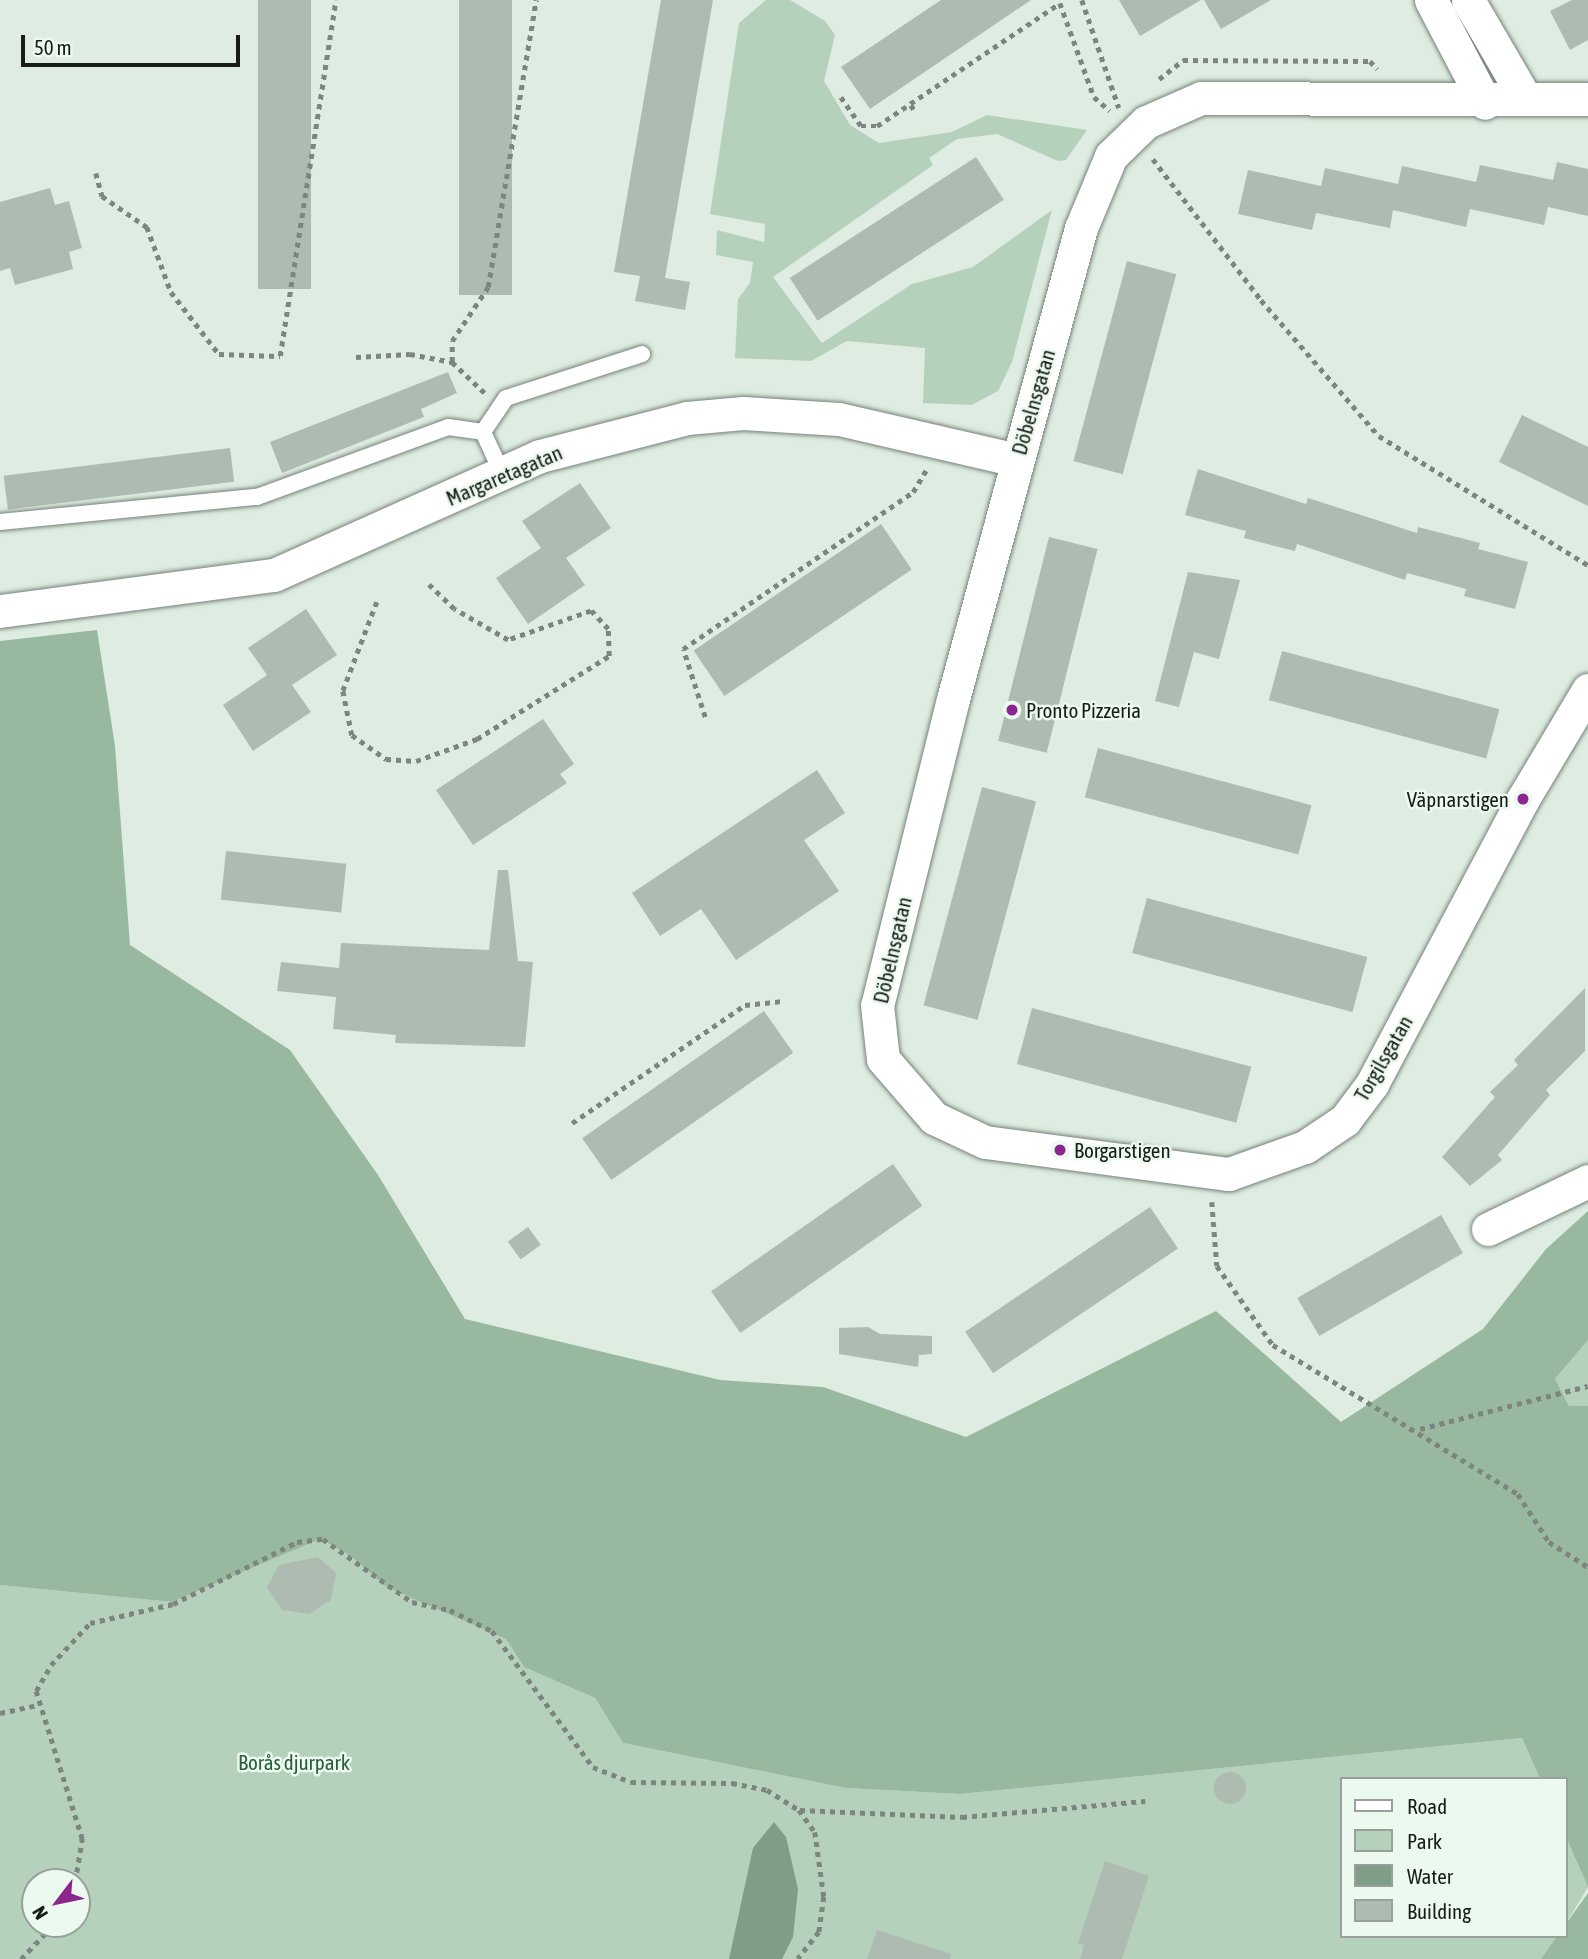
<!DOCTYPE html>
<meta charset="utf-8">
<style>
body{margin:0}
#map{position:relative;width:1588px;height:1959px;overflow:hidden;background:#deece1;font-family:"Asap Condensed",sans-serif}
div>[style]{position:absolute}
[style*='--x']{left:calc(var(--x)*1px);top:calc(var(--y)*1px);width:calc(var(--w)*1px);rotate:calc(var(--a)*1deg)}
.green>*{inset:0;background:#b5d1bc}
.forest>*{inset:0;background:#99b8a0}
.water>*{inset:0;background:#809e87}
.building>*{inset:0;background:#aebbb1;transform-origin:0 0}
.round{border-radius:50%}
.path>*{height:4.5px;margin-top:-2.25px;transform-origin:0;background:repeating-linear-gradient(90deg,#7c857e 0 5px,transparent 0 10px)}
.roads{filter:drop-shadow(0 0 2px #768279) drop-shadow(0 0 2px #768279)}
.lane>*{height:16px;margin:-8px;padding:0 8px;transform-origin:8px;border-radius:8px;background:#fff}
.street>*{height:33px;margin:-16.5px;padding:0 16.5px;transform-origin:16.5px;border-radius:16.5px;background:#fff}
.dots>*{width:19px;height:19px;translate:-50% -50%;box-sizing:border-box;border:4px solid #ecf9ef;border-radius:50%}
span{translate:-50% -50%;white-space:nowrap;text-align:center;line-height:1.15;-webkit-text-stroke:5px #ecf9ef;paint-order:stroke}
.street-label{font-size:21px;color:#171c18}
.poi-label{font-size:21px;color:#171c18}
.left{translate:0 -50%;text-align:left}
.right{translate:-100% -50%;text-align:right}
.park-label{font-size:21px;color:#2b5c3b}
.legend{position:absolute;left:1340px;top:1777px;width:228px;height:161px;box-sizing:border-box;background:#ecf9ef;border:2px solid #97a199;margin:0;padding:9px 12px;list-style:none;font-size:21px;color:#171c18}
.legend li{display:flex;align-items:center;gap:14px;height:35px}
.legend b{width:35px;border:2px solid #97a199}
.north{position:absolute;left:21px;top:1868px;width:70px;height:70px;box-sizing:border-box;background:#ecf9ef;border:2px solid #97a199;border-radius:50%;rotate:238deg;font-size:19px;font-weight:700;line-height:28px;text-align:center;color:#171c18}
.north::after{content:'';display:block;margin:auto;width:24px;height:32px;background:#8a268e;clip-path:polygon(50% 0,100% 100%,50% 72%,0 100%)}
.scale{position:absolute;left:21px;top:35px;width:219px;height:32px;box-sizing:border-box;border:4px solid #171c18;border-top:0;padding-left:9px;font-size:21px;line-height:24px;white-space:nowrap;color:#171c18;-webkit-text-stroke:5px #ecf9ef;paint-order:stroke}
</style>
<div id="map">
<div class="green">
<div style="clip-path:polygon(766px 0,790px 0,825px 21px,835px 35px,824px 81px,850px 125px,879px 143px,952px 132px,987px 115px,1087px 130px,1066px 160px,1058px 161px,997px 134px,957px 139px,929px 158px,933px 165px,773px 277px,822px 343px,912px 284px,973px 267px,1052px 210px,1012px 362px,998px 391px,972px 405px,923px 403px,925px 348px,847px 341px,811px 361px,735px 358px,738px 299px,750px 283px,753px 262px,716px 255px,717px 230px,764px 242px,765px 224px,710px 214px,739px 23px)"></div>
<div style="clip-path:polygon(1588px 1340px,1588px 1406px,1569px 1406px,1555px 1379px)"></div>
<div style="clip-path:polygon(evenodd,319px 1539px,352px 1557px,386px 1587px,506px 1639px,524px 1667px,595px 1698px,623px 1743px,846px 1788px,960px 1794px,1522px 1738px,1540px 1779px,1341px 1779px,1341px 1936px,1557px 1936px,1541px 1959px,0 1959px,0 1585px,172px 1602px,319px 1539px,35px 1882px,77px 1882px,77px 1924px,35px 1924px,35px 1882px)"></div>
<div style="clip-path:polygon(1565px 1835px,1588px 1887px,1565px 1925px)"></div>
</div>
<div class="forest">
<div style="clip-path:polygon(97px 630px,115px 746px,130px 945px,290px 1050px,378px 1175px,465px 1319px,720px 1380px,823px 1387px,966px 1437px,1216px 1311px,1341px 1422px,1483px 1329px,1546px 1249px,1588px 1211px,1588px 1340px,1555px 1379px,1569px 1406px,1588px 1406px,1588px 1887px,1565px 1835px,1565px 1779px,1540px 1779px,1522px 1738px,960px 1794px,846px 1788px,623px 1743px,595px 1698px,524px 1667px,506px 1639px,386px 1587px,352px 1557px,320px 1539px,172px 1602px,0 1585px,0 641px)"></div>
<div style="clip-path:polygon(1588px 1893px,1588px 1959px,1541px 1959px,1557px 1936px,1565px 1936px,1565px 1925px)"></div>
</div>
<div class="water">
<div style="clip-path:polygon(774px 1822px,786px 1837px,798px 1889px,793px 1937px,782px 1959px,729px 1959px,753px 1848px)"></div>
</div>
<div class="building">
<div style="left:258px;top:0;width:53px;height:289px"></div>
<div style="left:459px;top:0;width:53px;height:295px"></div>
<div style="clip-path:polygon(661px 0,713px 0,665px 278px,690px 282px,685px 310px,635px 301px,640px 276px,614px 272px)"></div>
<div style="clip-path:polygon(941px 0,1031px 0,870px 109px,841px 67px)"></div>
<div style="clip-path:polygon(1119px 0,1201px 0,1140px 36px)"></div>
<div style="clip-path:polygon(1204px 0,1271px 0,1221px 29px)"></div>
<div style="clip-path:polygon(1572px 0,1588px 0,1588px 40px,1570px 50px,1550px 11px)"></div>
<div style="left:976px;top:157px;width:51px;height:222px;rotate:57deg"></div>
<div style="clip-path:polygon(1557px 162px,1588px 169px,1588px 216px,1548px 207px,1544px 225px,1470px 209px,1466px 227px,1393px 210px,1390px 228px,1316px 213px,1312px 230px,1238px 214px,1248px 170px,1321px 186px,1325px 168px,1398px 184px,1402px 166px,1476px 182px,1480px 165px,1553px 180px)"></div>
<div style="clip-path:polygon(50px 188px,55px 205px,69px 201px,82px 248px,69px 252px,73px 269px,15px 285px,10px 268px,0 271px,0 202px)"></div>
<div style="left:1127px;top:261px;width:51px;height:207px;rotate:15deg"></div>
<div style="clip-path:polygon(448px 372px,457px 393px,421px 409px,424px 417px,282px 473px,270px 442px)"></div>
<div style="clip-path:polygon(1522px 415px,1588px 447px,1588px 506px,1499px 462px)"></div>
<div style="left:230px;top:448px;width:34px;height:228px;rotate:83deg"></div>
<div style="clip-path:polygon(1198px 469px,1306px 504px,1308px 498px,1417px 533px,1418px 527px,1480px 543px,1478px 549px,1528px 562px,1515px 609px,1464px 596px,1466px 589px,1407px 573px,1405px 580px,1297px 544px,1295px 551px,1244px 538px,1246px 531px,1185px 515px)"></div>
<div style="clip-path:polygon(580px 483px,611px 528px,566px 558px,585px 585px,528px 624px,496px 578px,541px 548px,522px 521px)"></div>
<div style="left:881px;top:524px;width:55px;height:226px;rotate:56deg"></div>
<div style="left:1049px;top:537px;width:50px;height:210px;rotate:14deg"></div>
<div style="clip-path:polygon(1188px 572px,1240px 580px,1219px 659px,1194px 652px,1179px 707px,1155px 701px)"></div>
<div style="clip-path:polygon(306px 609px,337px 655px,292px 685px,311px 712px,253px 751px,223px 705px,267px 675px,248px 648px)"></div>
<div style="left:1282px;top:651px;width:225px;height:51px;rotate:15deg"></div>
<div style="clip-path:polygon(543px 719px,574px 764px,560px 774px,567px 783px,473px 845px,436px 790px)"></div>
<div style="left:1098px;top:748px;width:221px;height:51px;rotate:15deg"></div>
<div style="clip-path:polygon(817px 770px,845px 813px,804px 840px,839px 891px,736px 960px,701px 909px,660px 936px,632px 893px)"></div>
<div style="left:982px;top:787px;width:56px;height:226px;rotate:15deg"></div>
<div style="left:226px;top:851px;width:121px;height:49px;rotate:6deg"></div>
<div style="clip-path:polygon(498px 870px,508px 870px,518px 961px,533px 962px,525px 1047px,395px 1043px,396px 1035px,333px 1029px,336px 997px,277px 991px,281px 962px,339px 968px,341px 943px,489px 950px)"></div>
<div style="left:1147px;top:898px;width:228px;height:57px;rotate:15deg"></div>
<div style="clip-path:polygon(1585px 988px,1585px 1051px,1546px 1090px,1550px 1095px,1498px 1155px,1502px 1160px,1470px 1186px,1442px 1157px,1495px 1097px,1490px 1092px,1518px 1065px,1514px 1060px)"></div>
<div style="left:1032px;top:1008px;width:227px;height:58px;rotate:15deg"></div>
<div style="left:764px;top:1011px;width:51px;height:222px;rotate:55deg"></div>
<div style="left:893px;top:1164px;width:51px;height:222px;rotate:55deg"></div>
<div style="left:1150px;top:1207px;width:50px;height:223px;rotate:56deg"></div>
<div style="left:1441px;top:1215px;width:44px;height:166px;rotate:60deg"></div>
<div style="left:528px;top:1227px;width:22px;height:25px;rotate:54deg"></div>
<div style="clip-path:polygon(868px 1327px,880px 1334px,932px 1336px,932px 1354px,919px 1355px,918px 1367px,839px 1354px,839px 1328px)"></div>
<div style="clip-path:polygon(318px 1557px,336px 1573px,331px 1600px,309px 1614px,282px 1610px,267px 1587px,279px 1565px)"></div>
<div class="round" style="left:1214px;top:1772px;width:32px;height:32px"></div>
<div style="clip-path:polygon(1105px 1861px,1149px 1876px,1122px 1959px,1080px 1959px,1084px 1945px,1078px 1943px)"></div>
<div style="clip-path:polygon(877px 1930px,951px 1954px,950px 1959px,867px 1959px)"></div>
</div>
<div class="path">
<div style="--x:1082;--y:0;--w:114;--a:71.1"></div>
<div style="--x:1159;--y:79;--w:31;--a:-38"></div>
<div style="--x:1183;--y:60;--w:187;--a:0.3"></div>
<div style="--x:1370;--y:61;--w:11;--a:49"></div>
<div style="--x:841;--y:97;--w:35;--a:55"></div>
<div style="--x:861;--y:126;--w:16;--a:0"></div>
<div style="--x:877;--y:126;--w:220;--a:-33.9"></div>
<div style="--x:1060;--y:3;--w:100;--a:70.1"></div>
<div style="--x:1094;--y:97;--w:21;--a:41"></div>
<div style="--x:911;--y:105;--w:9;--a:58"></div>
<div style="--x:1153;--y:159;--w:178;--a:52.5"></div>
<div style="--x:1261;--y:300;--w:180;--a:49.1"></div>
<div style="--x:1379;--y:436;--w:246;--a:31.7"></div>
<div style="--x:96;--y:173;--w:24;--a:75"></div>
<div style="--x:102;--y:196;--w:55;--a:34.6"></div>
<div style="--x:147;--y:227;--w:69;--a:69.7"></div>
<div style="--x:171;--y:292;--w:78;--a:52.3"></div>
<div style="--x:219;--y:354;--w:61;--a:1.9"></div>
<div style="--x:280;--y:356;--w:360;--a:-81.1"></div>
<div style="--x:356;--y:357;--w:54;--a:-3.2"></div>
<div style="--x:410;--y:354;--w:43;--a:10.8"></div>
<div style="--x:452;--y:362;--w:45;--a:43.2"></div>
<div style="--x:452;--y:362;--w:21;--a:-90"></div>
<div style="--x:452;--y:341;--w:65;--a:-56.3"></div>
<div style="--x:488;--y:287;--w:291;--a:-80.5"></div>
<div style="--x:377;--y:602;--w:95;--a:110.9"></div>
<div style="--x:343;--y:691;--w:45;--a:78.4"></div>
<div style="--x:352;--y:735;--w:42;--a:35.2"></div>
<div style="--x:386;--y:759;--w:30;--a:4"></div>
<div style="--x:416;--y:761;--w:65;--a:-19.8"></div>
<div style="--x:477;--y:739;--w:156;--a:-32.2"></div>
<div style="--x:609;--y:656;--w:27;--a:-92"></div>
<div style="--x:608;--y:629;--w:25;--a:-133"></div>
<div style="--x:591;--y:611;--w:88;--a:160.7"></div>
<div style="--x:508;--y:640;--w:62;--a:-150.1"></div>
<div style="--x:454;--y:609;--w:35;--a:-136"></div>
<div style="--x:705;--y:717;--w:71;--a:-107.9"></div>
<div style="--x:683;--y:649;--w:278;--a:-34.3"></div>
<div style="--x:913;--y:492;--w:26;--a:-59"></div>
<div style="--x:572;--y:1123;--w:209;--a:-34.3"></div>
<div style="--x:745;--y:1005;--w:37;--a:-6"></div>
<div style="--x:1212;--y:1202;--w:64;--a:85.5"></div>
<div style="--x:1217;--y:1266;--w:97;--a:54.7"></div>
<div style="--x:1273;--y:1345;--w:287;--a:31.3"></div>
<div style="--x:1518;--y:1494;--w:57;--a:57.1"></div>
<div style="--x:1549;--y:1542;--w:46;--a:32.7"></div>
<div style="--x:1420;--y:1429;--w:173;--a:-14.4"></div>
<div style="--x:0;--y:1713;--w:39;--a:-12"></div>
<div style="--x:800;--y:1810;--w:162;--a:2.5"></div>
<div style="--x:962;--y:1817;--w:184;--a:-5"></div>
<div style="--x:75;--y:1882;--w:44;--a:-80.8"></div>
<div style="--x:82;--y:1839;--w:155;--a:-107.3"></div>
<div style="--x:36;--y:1691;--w:30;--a:-60"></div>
<div style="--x:51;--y:1665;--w:57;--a:-47.1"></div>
<div style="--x:90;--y:1623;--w:85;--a:-12.9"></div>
<div style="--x:173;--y:1604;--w:139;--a:-26.6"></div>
<div style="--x:297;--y:1542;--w:26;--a:-7"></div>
<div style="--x:323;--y:1539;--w:109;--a:35.3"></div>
<div style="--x:412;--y:1602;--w:39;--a:12"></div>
<div style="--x:450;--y:1610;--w:47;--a:26.6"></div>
<div style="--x:492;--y:1631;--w:169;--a:53.4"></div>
<div style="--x:593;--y:1767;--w:41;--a:21.5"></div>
<div style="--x:631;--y:1782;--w:101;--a:0.6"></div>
<div style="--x:732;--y:1783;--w:36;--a:11"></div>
<div style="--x:767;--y:1790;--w:38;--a:32"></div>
<div style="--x:799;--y:1810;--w:27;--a:54"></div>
<div style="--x:815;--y:1832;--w:66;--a:82.1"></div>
<div style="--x:824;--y:1897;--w:35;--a:98"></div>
<div style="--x:819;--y:1932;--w:34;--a:128"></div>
<div style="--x:21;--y:1959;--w:48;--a:-46.7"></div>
</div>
<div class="roads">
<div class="lane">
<div style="--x:483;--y:432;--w:41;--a:-55.9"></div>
<div style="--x:506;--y:398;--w:143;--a:-17.9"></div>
<div style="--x:0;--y:522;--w:258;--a:-5.6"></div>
<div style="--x:257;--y:497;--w:203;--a:-20.1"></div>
<div style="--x:448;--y:427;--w:35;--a:8"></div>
<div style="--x:483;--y:432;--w:45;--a:65.1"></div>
</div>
<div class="street">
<div style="--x:1431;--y:0;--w:116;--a:62.3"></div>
<div style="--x:1468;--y:0;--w:113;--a:59.8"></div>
<div style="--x:1588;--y:99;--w:387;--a:-179.9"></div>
<div style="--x:1201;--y:98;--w:60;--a:156.4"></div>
<div style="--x:1146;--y:122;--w:49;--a:135.8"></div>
<div style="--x:1111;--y:156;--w:78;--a:112.6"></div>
<div style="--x:1081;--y:228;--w:488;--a:105.2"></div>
<div style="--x:953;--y:699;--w:315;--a:103.9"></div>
<div style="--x:877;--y:1005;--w:54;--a:83.7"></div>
<div style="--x:883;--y:1059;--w:78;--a:49.2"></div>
<div style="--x:934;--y:1118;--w:56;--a:25.2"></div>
<div style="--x:985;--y:1142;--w:246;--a:7.5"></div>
<div style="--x:1229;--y:1174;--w:81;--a:-19.6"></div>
<div style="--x:1305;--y:1147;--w:48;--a:-34"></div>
<div style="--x:1345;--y:1120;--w:45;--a:-53.1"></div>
<div style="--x:1372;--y:1084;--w:323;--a:-62.1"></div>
<div style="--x:1523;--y:799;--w:127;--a:-59.2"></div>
<div style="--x:0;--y:611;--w:276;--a:-7.5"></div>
<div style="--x:274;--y:575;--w:291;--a:-24.1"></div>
<div style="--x:540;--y:456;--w:152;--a:-14.5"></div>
<div style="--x:687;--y:418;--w:56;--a:-5.1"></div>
<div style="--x:743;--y:413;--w:96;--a:3.6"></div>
<div style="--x:839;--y:419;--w:182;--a:13"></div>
<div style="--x:1488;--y:1229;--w:111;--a:-25.6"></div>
</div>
</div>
<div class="dots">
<div style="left:1012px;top:710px;background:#8a268e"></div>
<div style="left:1523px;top:799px;background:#8a268e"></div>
<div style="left:1060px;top:1150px;background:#8a268e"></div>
</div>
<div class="street-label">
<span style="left:1033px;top:402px;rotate:-74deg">Döbelnsgatan</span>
<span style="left:504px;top:475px;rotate:-23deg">Margaretagatan</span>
<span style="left:892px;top:950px;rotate:-77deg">Döbelnsgatan</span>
<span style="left:1383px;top:1058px;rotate:-60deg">Torgilsgatan</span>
</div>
<div class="poi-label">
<span class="left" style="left:1026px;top:710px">Pronto Pizzeria</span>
<span class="right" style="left:1509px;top:799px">Väpnarstigen</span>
<span class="left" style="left:1074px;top:1150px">Borgarstigen</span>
</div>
<div class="park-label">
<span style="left:294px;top:1762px">Borås djurpark</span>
</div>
<ul class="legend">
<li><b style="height:9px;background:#fff"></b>Road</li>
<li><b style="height:19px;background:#b5d1bc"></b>Park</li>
<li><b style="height:19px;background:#809e87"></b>Water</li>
<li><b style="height:19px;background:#aebbb1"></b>Building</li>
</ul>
<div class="north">N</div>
<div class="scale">50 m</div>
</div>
